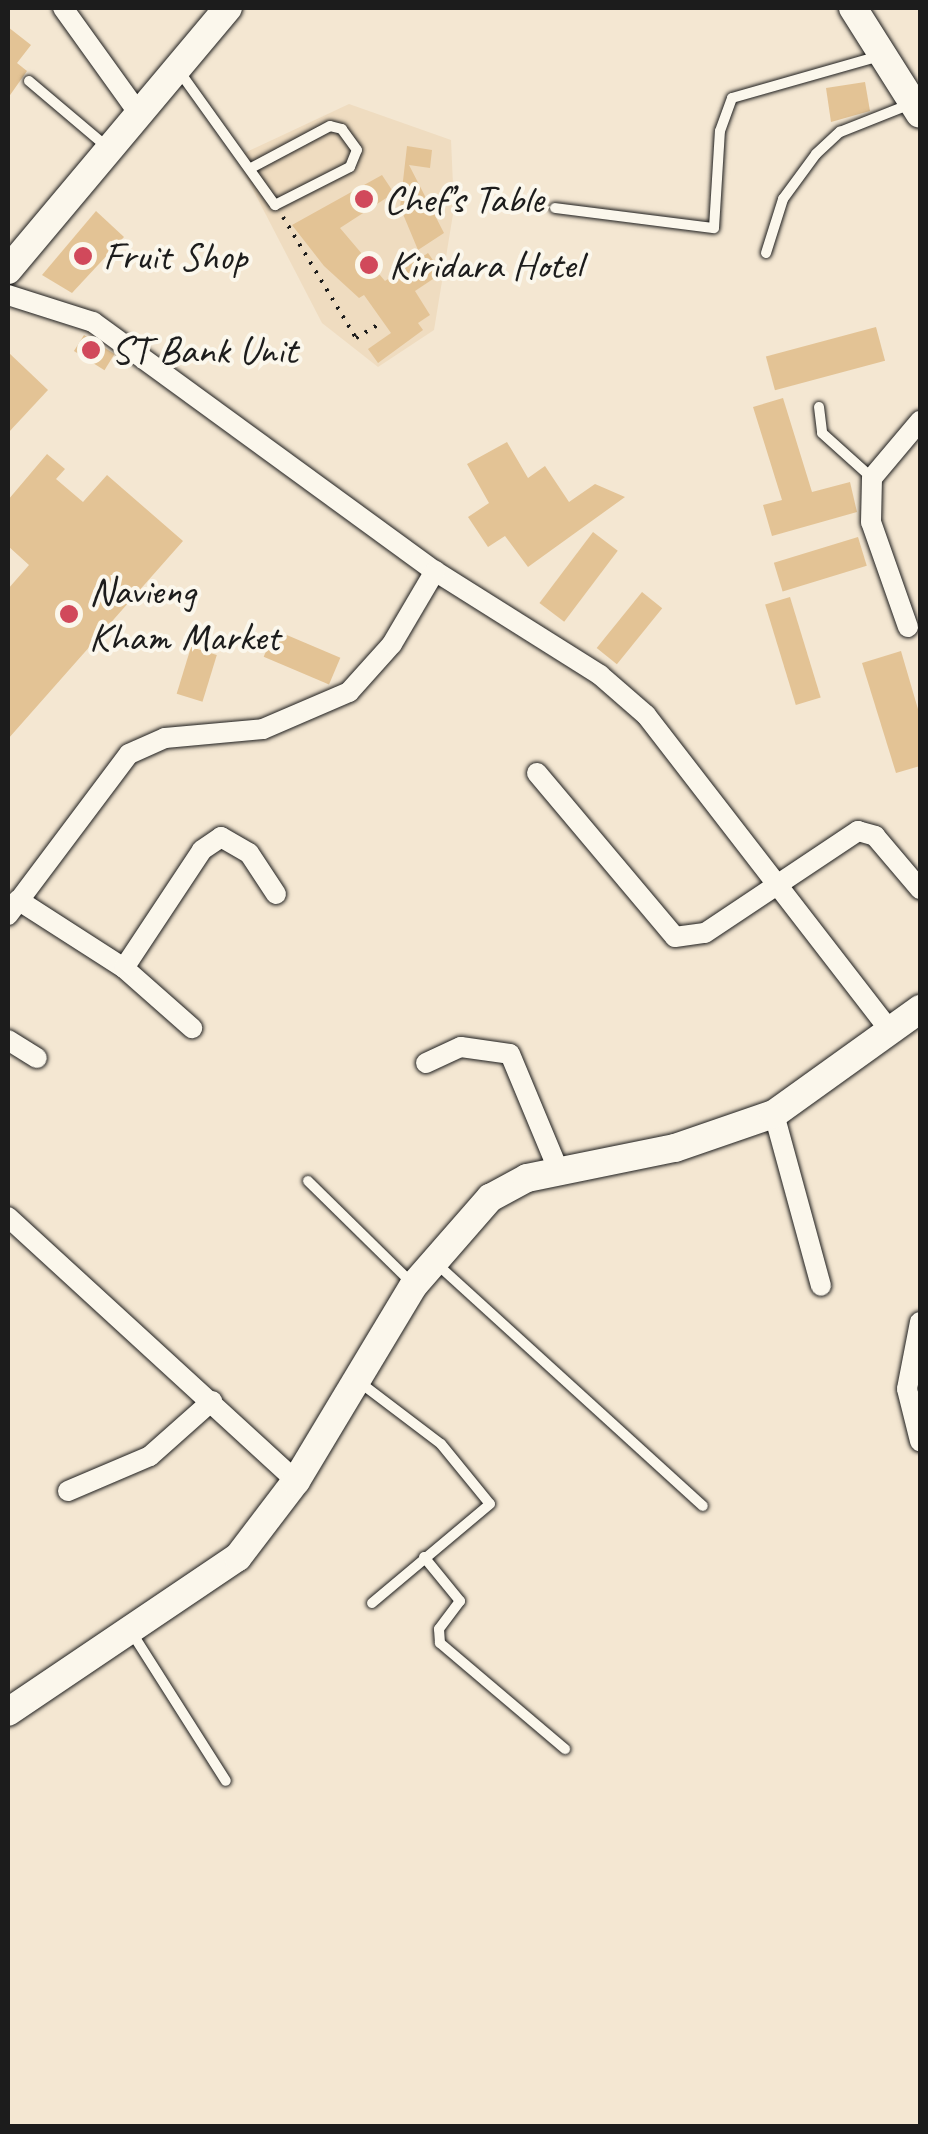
<!DOCTYPE html>
<meta charset="utf-8">
<style>
body{margin:0}
#map{position:relative;width:928px;height:2134px;overflow:hidden;background:#f4e7d2;font-family:Caveat,sans-serif}
div>[style]{position:absolute}
[style*='--x']{left:calc(var(--x)*1px);top:calc(var(--y)*1px);width:calc(var(--w)*1px);rotate:calc(var(--a)*1deg)}
.built>*{inset:0;background:#efdcc0}
.building>*{inset:0;background:#e3c395;transform-origin:0 0}
.path>*{height:4px;margin-top:-2px;transform-origin:0;background:repeating-linear-gradient(90deg,#1c1c1c 0 2.5px,transparent 0 10.5px)}
.roads{filter:drop-shadow(0 0 2px #1c1c1c) drop-shadow(0 0 2px #1c1c1c)}
.lane>*{height:10px;margin:-5px;padding:0 5px;transform-origin:5px;border-radius:5px;background:#fbf7ec}
.street>*{height:20px;margin:-10px;padding:0 10px;transform-origin:10px;border-radius:10px;background:#fbf7ec}
.secondary>*{height:28px;margin:-14px;padding:0 14px;transform-origin:14px;border-radius:14px;background:#fbf7ec}
.dots>*{width:28px;height:28px;translate:-50% -50%;box-sizing:border-box;border:5px solid #fbf7ec;border-radius:50%}
span{translate:-50% -50%;white-space:nowrap;text-align:center;line-height:1.15;-webkit-text-stroke:8px #fbf7ec;paint-order:stroke}
.poi-label{font-size:40px;color:#1c1c1c}
.left{translate:0 -50%;text-align:left}
.frame{position:absolute;inset:0;border:10px solid #1c1c1c;pointer-events:none}
</style>
<div id="map">
<div class="built">
<div style="clip-path:polygon(349px 104px,451px 140px,454px 208px,434px 330px,378px 367px,322px 323px,236px 157px)"></div>
</div>
<div class="building">
<div style="clip-path:polygon(8px 27px,31px 45px,17px 63px,27px 71px,8px 98px)"></div>
<div style="clip-path:polygon(865px 82px,870px 111px,831px 122px,826px 88px)"></div>
<div style="clip-path:polygon(407px 146px,432px 150px,430px 168px,409px 165px,444px 233px,418px 250px,400px 207px)"></div>
<div style="clip-path:polygon(382px 175px,394px 193px,340px 228px,385px 281px,428px 253px,442px 273px,415px 291px,430px 315px,418px 323px,423px 330px,378px 363px,368px 349px,391px 333px,364px 295px,359px 298px,324px 266px,292px 225px)"></div>
<div style="clip-path:polygon(96px 211px,124px 237px,72px 293px,42px 275px)"></div>
<div style="left:876px;top:327px;width:35px;height:114px;rotate:75deg"></div>
<div style="left:84px;top:335px;width:36px;height:19px;rotate:32deg"></div>
<div style="clip-path:polygon(8px 352px,48px 390px,8px 433px)"></div>
<div style="clip-path:polygon(783px 398px,812px 492px,850px 482px,857px 512px,772px 536px,763px 505px,782px 500px,753px 407px)"></div>
<div style="clip-path:polygon(507px 442px,528px 478px,545px 466px,569px 502px,595px 484px,625px 497px,528px 567px,505px 536px,488px 547px,468px 517px,489px 503px,467px 464px)"></div>
<div style="clip-path:polygon(47px 454px,65px 469px,56px 479px,83px 502px,107px 475px,183px 541px,8px 739px,8px 589px,29px 565px,8px 546px,8px 500px)"></div>
<div style="left:593px;top:532px;width:31px;height:89px;rotate:37deg"></div>
<div style="left:858px;top:537px;width:30px;height:88px;rotate:73deg"></div>
<div style="left:642px;top:592px;width:26px;height:72px;rotate:39deg"></div>
<div style="left:790px;top:597px;width:105px;height:26px;rotate:73deg"></div>
<div style="left:275px;top:630px;width:71px;height:29px;rotate:23deg"></div>
<div style="left:191px;top:647px;width:27px;height:49px;rotate:17deg"></div>
<div style="clip-path:polygon(901px 651px,920px 716px,920px 766px,896px 773px,862px 663px)"></div>
</div>
<div class="path">
<div style="--x:283;--y:217;--w:141;--a:58.9"></div>
<div style="--x:356;--y:338;--w:29;--a:-31"></div>
</div>
<div class="roads">
<div class="lane">
<div style="--x:179;--y:71;--w:165;--a:54.4"></div>
<div style="--x:275;--y:205;--w:84;--a:-26.9"></div>
<div style="--x:350;--y:167;--w:18;--a:-68"></div>
<div style="--x:357;--y:150;--w:26;--a:-126"></div>
<div style="--x:342;--y:129;--w:12;--a:-166"></div>
<div style="--x:330;--y:126;--w:87;--a:152"></div>
<div style="--x:29;--y:81;--w:102;--a:40.2"></div>
<div style="--x:555;--y:208;--w:160;--a:7.2"></div>
<div style="--x:714;--y:228;--w:97;--a:-86.5"></div>
<div style="--x:720;--y:131;--w:35;--a:-70"></div>
<div style="--x:732;--y:98;--w:153;--a:-15.9"></div>
<div style="--x:766;--y:253;--w:57;--a:-72.5"></div>
<div style="--x:783;--y:199;--w:56;--a:-53.7"></div>
<div style="--x:816;--y:154;--w:33;--a:-43"></div>
<div style="--x:840;--y:132;--w:79;--a:-21.7"></div>
<div style="--x:819;--y:407;--w:26;--a:83"></div>
<div style="--x:822;--y:433;--w:67;--a:42"></div>
<div style="--x:308;--y:1181;--w:148;--a:44.5"></div>
<div style="--x:438;--y:1265;--w:358;--a:42.3"></div>
<div style="--x:358;--y:1381;--w:104;--a:37.2"></div>
<div style="--x:441;--y:1444;--w:77;--a:50.8"></div>
<div style="--x:490;--y:1504;--w:154;--a:140"></div>
<div style="--x:424;--y:1557;--w:57;--a:50.7"></div>
<div style="--x:460;--y:1601;--w:35;--a:127"></div>
<div style="--x:439;--y:1629;--w:14;--a:86"></div>
<div style="--x:440;--y:1643;--w:164;--a:40.3"></div>
<div style="--x:132;--y:1633;--w:175;--a:57.6"></div>
</div>
<div class="street">
<div style="--x:63;--y:8;--w:127;--a:54.3"></div>
<div style="--x:8;--y:295;--w:89;--a:17.6"></div>
<div style="--x:93;--y:322;--w:423;--a:36.1"></div>
<div style="--x:435;--y:571;--w:195;--a:32.2"></div>
<div style="--x:600;--y:675;--w:61;--a:41"></div>
<div style="--x:646;--y:715;--w:399;--a:52.3"></div>
<div style="--x:908;--y:627;--w:111;--a:-109.4"></div>
<div style="--x:871;--y:522;--w:44;--a:-88.7"></div>
<div style="--x:872;--y:478;--w:75;--a:-49.9"></div>
<div style="--x:537;--y:773;--w:214;--a:49.9"></div>
<div style="--x:675;--y:937;--w:30;--a:-8"></div>
<div style="--x:705;--y:933;--w:184;--a:-33.7"></div>
<div style="--x:858;--y:831;--w:18;--a:16"></div>
<div style="--x:875;--y:836;--w:70;--a:49.7"></div>
<div style="--x:18;--y:900;--w:126;--a:32.7"></div>
<div style="--x:124;--y:968;--w:91;--a:41.4"></div>
<div style="--x:8;--y:915;--w:201;--a:-53.1"></div>
<div style="--x:129;--y:754;--w:39;--a:-24"></div>
<div style="--x:165;--y:738;--w:98;--a:-5.2"></div>
<div style="--x:263;--y:729;--w:94;--a:-23.3"></div>
<div style="--x:349;--y:692;--w:64;--a:-48.1"></div>
<div style="--x:392;--y:644;--w:85;--a:-59.5"></div>
<div style="--x:124;--y:968;--w:141;--a:-56.5"></div>
<div style="--x:202;--y:850;--w:23;--a:-34"></div>
<div style="--x:221;--y:837;--w:32;--a:30"></div>
<div style="--x:249;--y:853;--w:49;--a:56.6"></div>
<div style="--x:8;--y:1040;--w:34;--a:32"></div>
<div style="--x:426;--y:1063;--w:38;--a:-25"></div>
<div style="--x:461;--y:1047;--w:49;--a:8.1"></div>
<div style="--x:510;--y:1054;--w:128;--a:67.4"></div>
<div style="--x:774;--y:1114;--w:178;--a:74.7"></div>
<div style="--x:8;--y:1217;--w:391;--a:42.5"></div>
<div style="--x:920;--y:1322;--w:68;--a:101"></div>
<div style="--x:907;--y:1389;--w:54;--a:76"></div>
<div style="--x:68;--y:1491;--w:89;--a:-23.1"></div>
<div style="--x:150;--y:1456;--w:83;--a:-41.6"></div>
</div>
<div class="secondary">
<div style="--x:853;--y:8;--w:125;--a:57.7"></div>
<div style="--x:8;--y:270;--w:342;--a:-50"></div>
<div style="--x:8;--y:1712;--w:277;--a:-34"></div>
<div style="--x:238;--y:1557;--w:96;--a:-52.7"></div>
<div style="--x:296;--y:1481;--w:229;--a:-59"></div>
<div style="--x:414;--y:1285;--w:116;--a:-48.9"></div>
<div style="--x:490;--y:1198;--w:42;--a:-28.4"></div>
<div style="--x:527;--y:1178;--w:151;--a:-11.5"></div>
<div style="--x:675;--y:1148;--w:105;--a:-19"></div>
<div style="--x:774;--y:1114;--w:180;--a:-35.7"></div>
</div>
</div>
<div class="dots">
<div style="left:364px;top:199px;background:#d1495b"></div>
<div style="left:83px;top:256px;background:#d1495b"></div>
<div style="left:369px;top:265px;background:#d1495b"></div>
<div style="left:91px;top:350px;background:#d1495b"></div>
<div style="left:69px;top:614px;background:#d1495b"></div>
</div>
<div class="poi-label">
<span class="left" style="left:384px;top:199px">Chef’s Table</span>
<span class="left" style="left:103px;top:256px">Fruit Shop</span>
<span class="left" style="left:389px;top:265px">Kiridara Hotel</span>
<span class="left" style="left:111px;top:350px">ST Bank Unit</span>
<span class="left" style="left:89px;top:614px">Navieng<br>Kham Market</span>
</div>
<div class="frame"></div>
</div>
